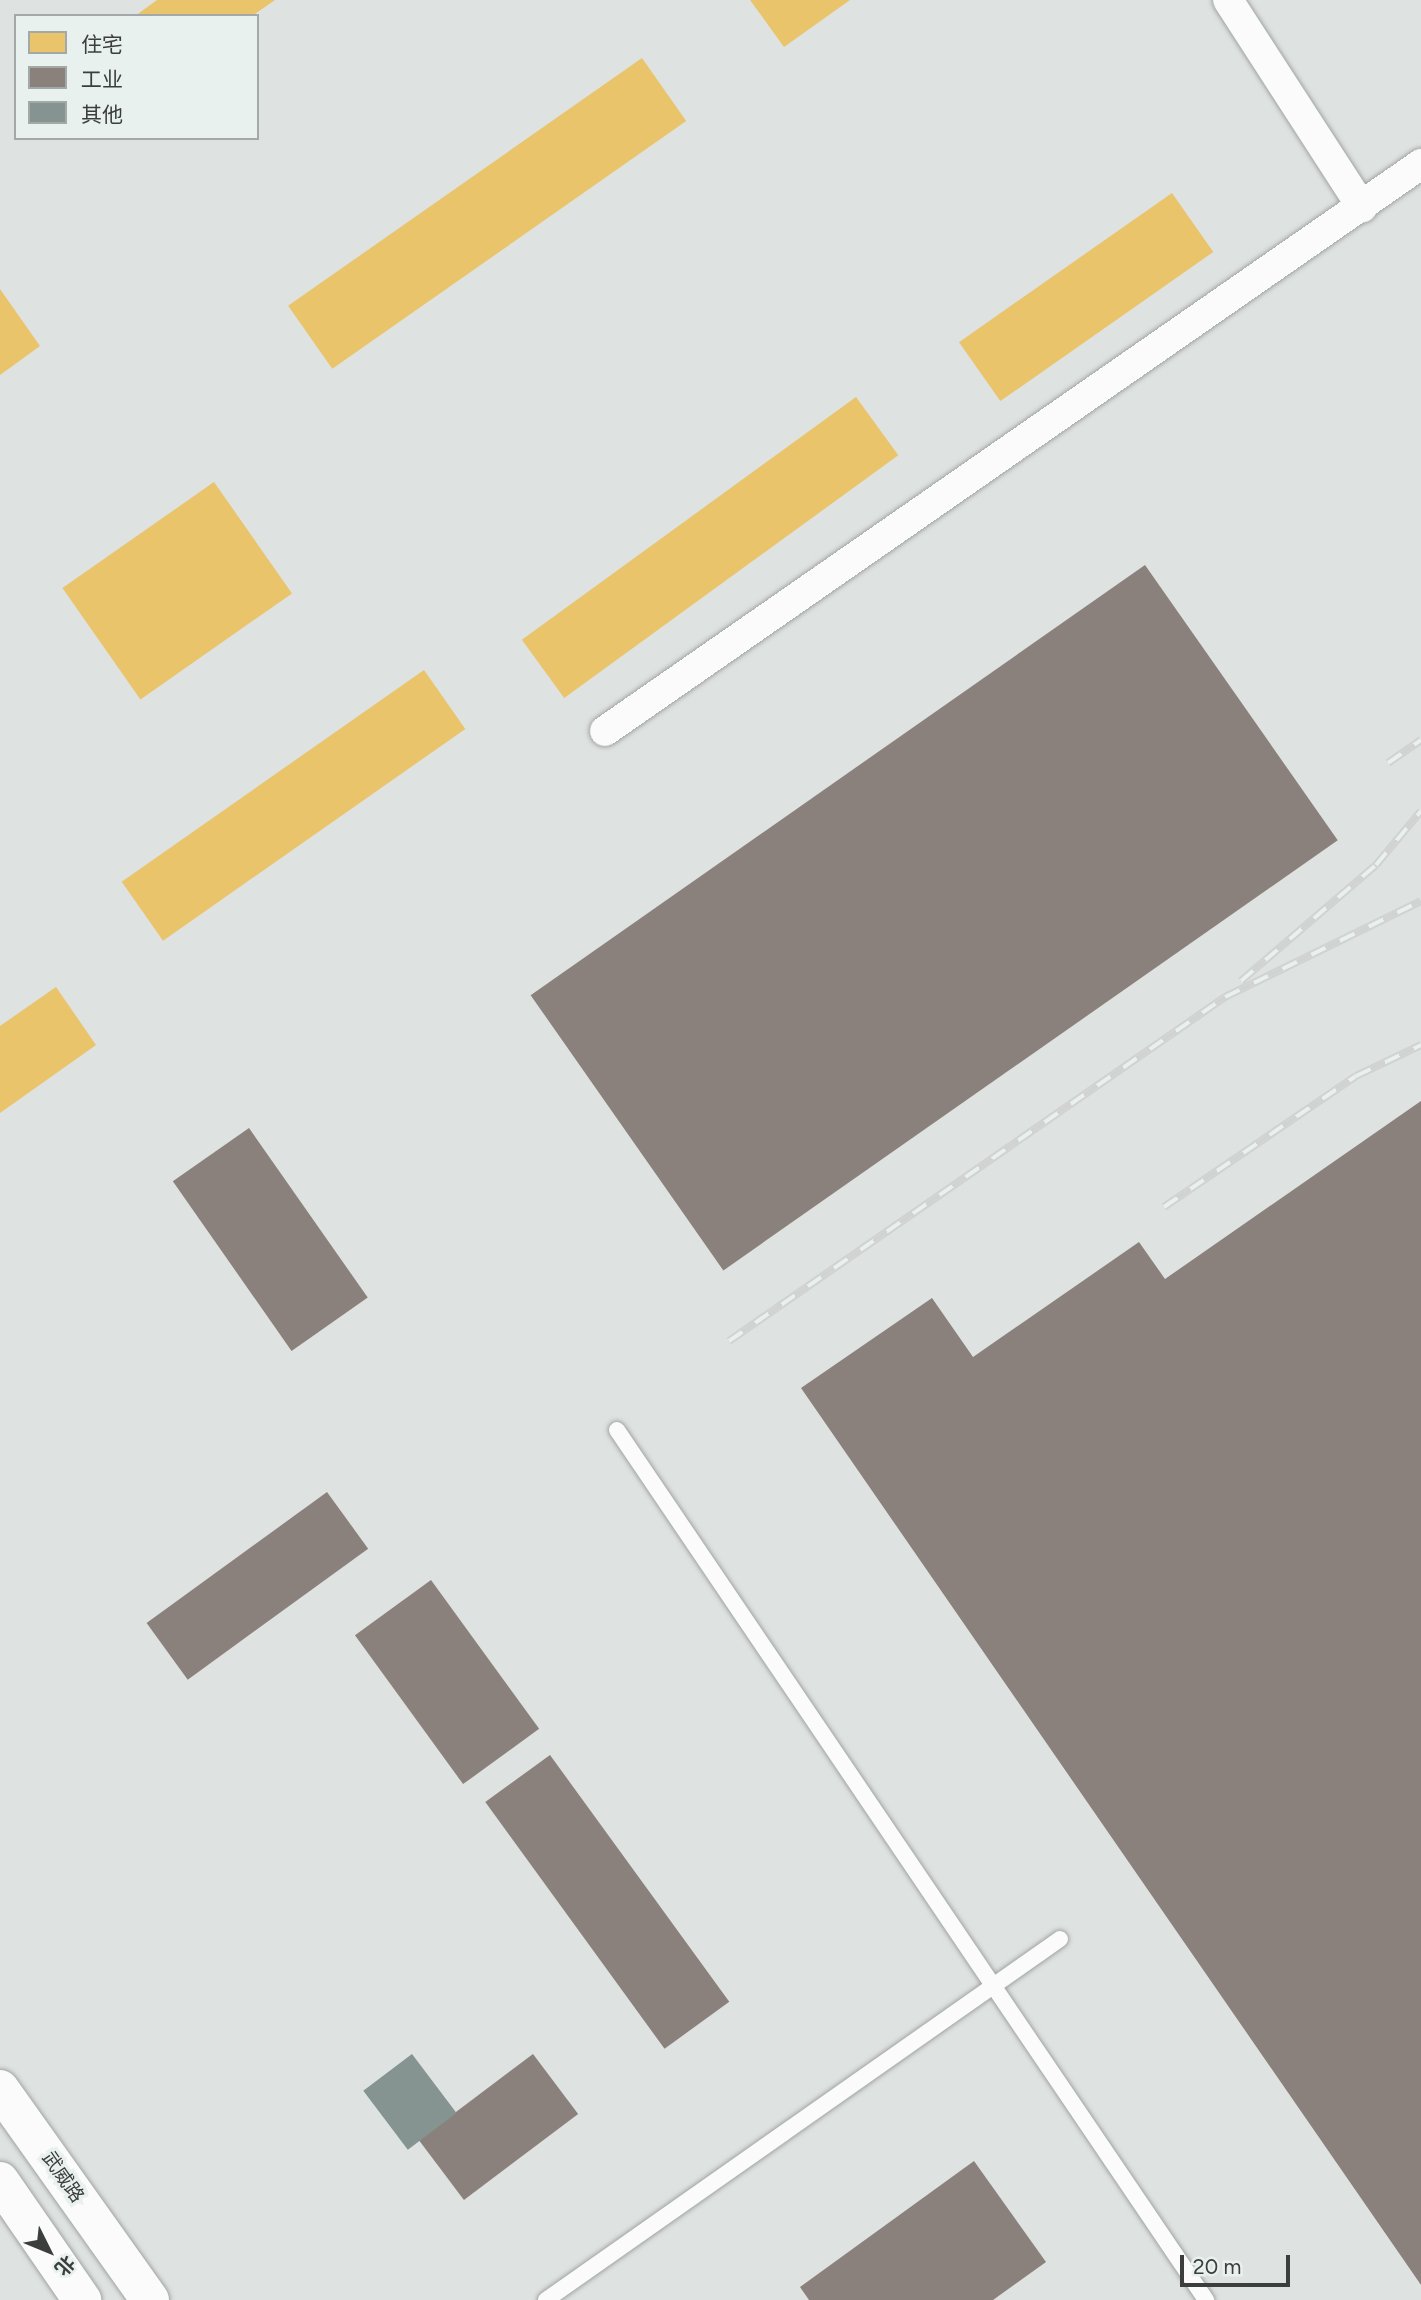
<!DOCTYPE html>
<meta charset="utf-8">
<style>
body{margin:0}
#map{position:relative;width:1421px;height:2300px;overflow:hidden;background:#dee2e1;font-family:Figtree,"Noto Sans SC",sans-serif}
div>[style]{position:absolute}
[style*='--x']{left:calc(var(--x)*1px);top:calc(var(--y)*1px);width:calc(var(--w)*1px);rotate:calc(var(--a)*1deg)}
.homes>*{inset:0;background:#e9c46a;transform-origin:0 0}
.industry>*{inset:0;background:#8a817c;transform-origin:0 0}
.building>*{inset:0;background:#859391;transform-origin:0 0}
.roads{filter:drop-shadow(0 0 2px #a1a4a3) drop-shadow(0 0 2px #a1a4a3)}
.lane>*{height:16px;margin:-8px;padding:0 8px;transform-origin:8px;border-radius:8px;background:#fafbfa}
.street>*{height:30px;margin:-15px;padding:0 15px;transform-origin:15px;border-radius:15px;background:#fafbfa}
.secondary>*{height:38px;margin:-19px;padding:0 19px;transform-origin:19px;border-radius:19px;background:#fafbfa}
.rail>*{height:8px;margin-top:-4px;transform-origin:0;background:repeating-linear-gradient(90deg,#e9f1ef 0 16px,#d1d2d2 0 32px);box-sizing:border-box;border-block:2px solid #d1d2d2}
span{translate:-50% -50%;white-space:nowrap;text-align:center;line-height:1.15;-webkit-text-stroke:7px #e9f1ef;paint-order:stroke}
.street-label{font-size:19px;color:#3b3e3d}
.legend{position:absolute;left:14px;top:14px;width:245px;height:126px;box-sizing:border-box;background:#e9f1ef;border:2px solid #a3a9a8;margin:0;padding:9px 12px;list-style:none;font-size:21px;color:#3b3e3d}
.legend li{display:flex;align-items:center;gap:14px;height:35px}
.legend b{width:35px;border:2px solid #a3a9a8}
.north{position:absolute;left:14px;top:2216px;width:70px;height:70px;-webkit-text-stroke:5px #e9f1ef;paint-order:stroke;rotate:133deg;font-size:19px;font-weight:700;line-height:28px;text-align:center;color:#3b3e3d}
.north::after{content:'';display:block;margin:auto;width:24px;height:32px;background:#3b3e3d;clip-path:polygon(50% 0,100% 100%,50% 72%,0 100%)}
.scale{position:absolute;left:1180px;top:2255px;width:110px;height:32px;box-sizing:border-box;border:4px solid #3b3e3d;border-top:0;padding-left:9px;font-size:21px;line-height:24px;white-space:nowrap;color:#3b3e3d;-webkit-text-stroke:5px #e9f1ef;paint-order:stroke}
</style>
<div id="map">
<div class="homes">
<div style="clip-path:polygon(157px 0,275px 0,252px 16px,135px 16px)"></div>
<div style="clip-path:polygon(750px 0,850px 0,784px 47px)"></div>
<div style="left:642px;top:58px;width:77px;height:432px;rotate:55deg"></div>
<div style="left:1172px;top:193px;width:72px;height:260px;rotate:55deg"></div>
<div style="clip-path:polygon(0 289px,40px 346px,0 375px)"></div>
<div style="left:856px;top:397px;width:72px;height:413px;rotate:54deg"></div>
<div style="left:214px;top:482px;width:136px;height:185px;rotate:55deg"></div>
<div style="left:424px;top:670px;width:72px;height:369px;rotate:55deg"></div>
<div style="clip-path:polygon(56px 987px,96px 1045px,0 1113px,0 1026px)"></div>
</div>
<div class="industry">
<div style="left:1145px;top:565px;width:336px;height:750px;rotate:55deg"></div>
<div style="clip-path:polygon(1421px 1101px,1421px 2285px,801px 1388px,932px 1298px,973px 1357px,1139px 1242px,1165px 1279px)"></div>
<div style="left:249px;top:1128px;width:207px;height:93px;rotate:55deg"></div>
<div style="left:327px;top:1492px;width:70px;height:223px;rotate:54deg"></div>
<div style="left:431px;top:1580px;width:184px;height:94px;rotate:54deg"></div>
<div style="left:550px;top:1755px;width:305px;height:80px;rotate:54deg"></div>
<div style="left:533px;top:2054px;width:75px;height:143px;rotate:53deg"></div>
<div style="clip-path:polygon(974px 2161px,1046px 2262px,993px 2300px,809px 2300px,800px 2287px)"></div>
</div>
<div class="building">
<div style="left:412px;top:2054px;width:74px;height:61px;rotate:53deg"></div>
</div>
<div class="roads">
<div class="lane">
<div style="--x:617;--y:1430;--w:1051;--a:55.9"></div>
<div style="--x:546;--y:2300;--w:628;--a:-35.08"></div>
</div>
<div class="street">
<div style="--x:1228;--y:0;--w:247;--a:57.1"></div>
<div style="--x:605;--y:731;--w:994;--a:-34.79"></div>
</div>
<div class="secondary">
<div style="--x:0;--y:2089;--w:259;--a:54.6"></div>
<div style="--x:0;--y:2181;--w:145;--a:55.4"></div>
</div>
</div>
<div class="rail">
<div style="--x:1388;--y:763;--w:40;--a:-34.9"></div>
<div style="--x:1241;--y:981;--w:178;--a:-40.7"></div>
<div style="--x:1376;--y:865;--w:70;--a:-50.2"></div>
<div style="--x:1164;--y:1207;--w:232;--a:-34.3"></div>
<div style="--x:1356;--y:1076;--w:72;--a:-25.5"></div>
<div style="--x:729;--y:1341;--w:604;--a:-34.74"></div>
<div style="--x:1225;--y:997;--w:218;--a:-26.1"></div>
</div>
<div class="street-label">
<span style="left:63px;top:2177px;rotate:55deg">武威路</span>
</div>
<ul class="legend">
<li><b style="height:19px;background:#e9c46a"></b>住宅</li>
<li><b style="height:19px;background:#8a817c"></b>工业</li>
<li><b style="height:19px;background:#859391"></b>其他</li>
</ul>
<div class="north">北</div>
<div class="scale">20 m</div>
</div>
